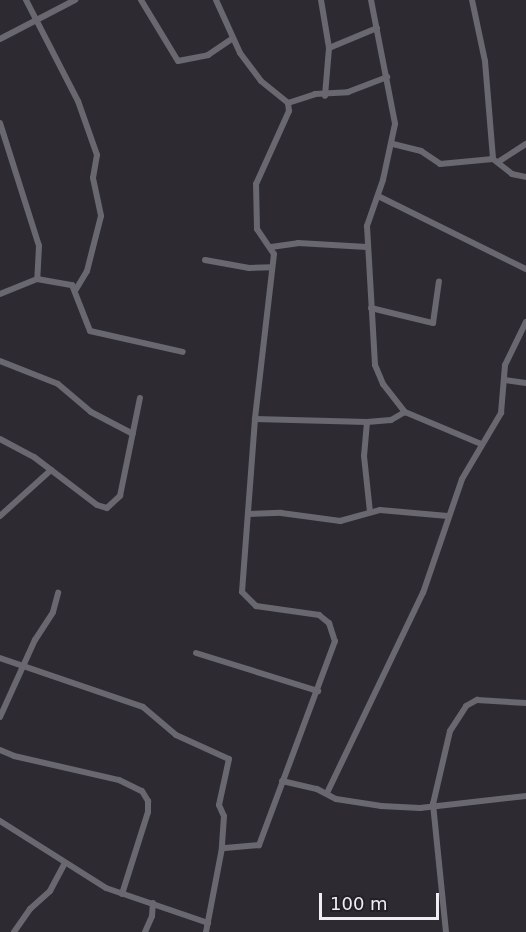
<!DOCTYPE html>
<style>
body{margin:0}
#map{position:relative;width:526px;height:932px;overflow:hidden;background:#2d2b31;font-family:"DejaVu Sans",sans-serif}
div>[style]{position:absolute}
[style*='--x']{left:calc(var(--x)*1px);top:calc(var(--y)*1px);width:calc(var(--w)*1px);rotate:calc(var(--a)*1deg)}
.minor>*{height:6px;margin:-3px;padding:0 3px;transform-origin:3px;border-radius:3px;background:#69676f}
span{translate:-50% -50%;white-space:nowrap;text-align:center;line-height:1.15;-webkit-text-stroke:6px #232127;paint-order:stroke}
.scale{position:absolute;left:319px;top:893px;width:120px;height:27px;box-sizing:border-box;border:3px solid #f0eef3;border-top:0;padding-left:8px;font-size:18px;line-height:21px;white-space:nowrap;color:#f0eef3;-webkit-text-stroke:4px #232127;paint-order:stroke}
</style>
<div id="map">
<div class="minor">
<div style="--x:26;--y:0;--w:114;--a:62.8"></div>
<div style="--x:78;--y:101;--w:57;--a:70.6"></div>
<div style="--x:97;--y:155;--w:23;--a:100"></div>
<div style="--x:93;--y:178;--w:39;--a:78"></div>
<div style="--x:101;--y:216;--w:57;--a:104.3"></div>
<div style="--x:87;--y:271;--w:21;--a:121"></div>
<div style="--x:141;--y:0;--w:71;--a:58.8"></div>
<div style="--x:178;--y:61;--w:31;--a:-11"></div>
<div style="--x:208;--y:55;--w:29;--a:-34"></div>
<div style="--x:216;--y:0;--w:58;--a:65.6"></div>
<div style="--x:240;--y:53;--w:35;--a:53"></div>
<div style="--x:261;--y:81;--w:35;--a:39"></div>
<div style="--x:288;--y:103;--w:8;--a:83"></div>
<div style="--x:289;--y:111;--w:80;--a:114.3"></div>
<div style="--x:256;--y:184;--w:45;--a:88.7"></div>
<div style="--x:257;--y:229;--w:30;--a:56"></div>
<div style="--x:274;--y:254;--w:166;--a:96.6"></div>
<div style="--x:255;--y:419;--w:173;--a:94.3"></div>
<div style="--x:242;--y:592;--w:20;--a:45"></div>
<div style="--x:256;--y:606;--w:64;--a:8.1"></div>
<div style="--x:319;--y:615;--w:13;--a:39"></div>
<div style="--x:329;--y:623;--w:19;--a:72"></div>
<div style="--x:335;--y:641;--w:218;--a:110.4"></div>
<div style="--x:259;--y:845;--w:37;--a:175"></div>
<div style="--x:321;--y:0;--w:49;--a:80.5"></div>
<div style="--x:329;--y:48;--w:48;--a:94.8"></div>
<div style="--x:371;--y:0;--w:126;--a:79"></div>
<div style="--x:395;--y:124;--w:57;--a:102.1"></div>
<div style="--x:383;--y:180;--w:49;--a:109.2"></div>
<div style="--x:367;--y:226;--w:139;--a:86.7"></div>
<div style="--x:375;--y:365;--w:21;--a:67"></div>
<div style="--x:383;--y:384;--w:36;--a:52"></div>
<div style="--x:405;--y:412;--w:82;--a:22.8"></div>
<div style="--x:472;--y:0;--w:62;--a:78"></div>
<div style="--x:485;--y:61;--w:98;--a:85.3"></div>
<div style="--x:0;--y:39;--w:85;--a:-27.5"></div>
<div style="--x:329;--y:48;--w:52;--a:-22.6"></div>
<div style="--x:288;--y:103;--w:28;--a:-18"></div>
<div style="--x:315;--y:94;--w:33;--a:-3"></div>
<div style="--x:348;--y:92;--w:42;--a:-21"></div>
<div style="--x:0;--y:123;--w:129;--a:72.4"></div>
<div style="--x:39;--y:246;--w:33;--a:93"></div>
<div style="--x:393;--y:144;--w:29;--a:14"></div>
<div style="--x:421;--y:151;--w:23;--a:34"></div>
<div style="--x:440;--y:164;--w:53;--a:-5.4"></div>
<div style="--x:493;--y:159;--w:24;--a:38"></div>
<div style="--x:512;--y:174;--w:14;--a:12"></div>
<div style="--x:498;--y:162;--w:33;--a:-33"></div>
<div style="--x:378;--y:196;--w:165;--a:26.3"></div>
<div style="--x:271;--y:247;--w:27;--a:-8"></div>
<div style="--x:298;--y:243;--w:69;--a:3.3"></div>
<div style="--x:205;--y:260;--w:45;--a:10.3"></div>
<div style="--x:249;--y:268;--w:23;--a:-2"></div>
<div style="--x:0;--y:294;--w:40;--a:-22"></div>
<div style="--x:37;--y:279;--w:36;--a:10"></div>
<div style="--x:72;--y:285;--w:49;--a:68.6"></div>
<div style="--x:90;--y:331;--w:95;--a:12.7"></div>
<div style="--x:371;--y:308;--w:64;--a:13.6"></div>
<div style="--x:433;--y:323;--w:42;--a:-81.9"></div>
<div style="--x:0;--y:361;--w:62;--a:21.6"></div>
<div style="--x:58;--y:384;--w:43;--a:40.3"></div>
<div style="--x:91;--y:412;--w:47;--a:27.6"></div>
<div style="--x:505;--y:380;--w:21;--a:8"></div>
<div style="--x:255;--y:419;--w:112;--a:1.5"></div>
<div style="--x:367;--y:422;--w:24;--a:-5"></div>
<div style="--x:391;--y:420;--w:16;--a:-30"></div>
<div style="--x:367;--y:422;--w:34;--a:95"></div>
<div style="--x:364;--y:456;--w:56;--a:83.9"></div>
<div style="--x:0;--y:439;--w:38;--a:28"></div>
<div style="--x:34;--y:457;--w:79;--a:37.3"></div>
<div style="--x:97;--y:505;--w:10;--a:17"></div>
<div style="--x:107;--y:508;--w:18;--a:-43"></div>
<div style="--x:120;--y:496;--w:100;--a:-78.5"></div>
<div style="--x:248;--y:514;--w:33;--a:-2"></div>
<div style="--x:281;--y:513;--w:60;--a:7.7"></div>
<div style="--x:340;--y:521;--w:41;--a:-15.4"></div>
<div style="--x:380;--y:510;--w:68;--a:5"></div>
<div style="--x:0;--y:516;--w:69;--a:-42"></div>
<div style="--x:196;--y:653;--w:128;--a:17.3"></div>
<div style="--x:0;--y:658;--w:151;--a:18.9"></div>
<div style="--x:143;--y:707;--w:43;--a:40.3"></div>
<div style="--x:176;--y:735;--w:58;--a:24.4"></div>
<div style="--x:229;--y:759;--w:47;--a:102.3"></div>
<div style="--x:219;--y:805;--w:12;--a:66"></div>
<div style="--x:224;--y:816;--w:32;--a:94"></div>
<div style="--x:222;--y:848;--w:86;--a:100.8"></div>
<div style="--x:0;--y:717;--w:85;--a:-65.6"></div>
<div style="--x:35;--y:640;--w:33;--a:-57"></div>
<div style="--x:53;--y:612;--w:20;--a:-75"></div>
<div style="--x:0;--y:750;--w:15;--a:23"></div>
<div style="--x:14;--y:756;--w:108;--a:12.9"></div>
<div style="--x:119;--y:780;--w:25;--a:26"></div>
<div style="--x:142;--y:791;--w:12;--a:59"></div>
<div style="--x:148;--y:801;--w:11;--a:90"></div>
<div style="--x:148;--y:812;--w:86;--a:107.6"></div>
<div style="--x:282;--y:781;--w:36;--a:13"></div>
<div style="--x:317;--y:789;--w:21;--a:28"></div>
<div style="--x:336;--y:799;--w:46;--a:8.8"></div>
<div style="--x:381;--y:806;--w:39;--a:3"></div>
<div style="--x:420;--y:808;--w:107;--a:-6.5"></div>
<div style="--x:327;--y:793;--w:222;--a:-64.4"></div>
<div style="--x:423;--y:593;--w:120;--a:-71.1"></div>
<div style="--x:462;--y:479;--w:77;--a:-59.4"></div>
<div style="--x:501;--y:413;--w:48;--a:-85.2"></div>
<div style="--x:505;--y:365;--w:48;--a:-64"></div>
<div style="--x:0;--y:821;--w:125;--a:32.3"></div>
<div style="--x:106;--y:888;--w:108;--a:18.9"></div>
<div style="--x:14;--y:932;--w:28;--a:-55"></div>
<div style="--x:30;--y:909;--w:27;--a:-42"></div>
<div style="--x:50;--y:891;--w:32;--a:-62"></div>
<div style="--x:145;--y:932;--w:17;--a:-66"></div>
<div style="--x:152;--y:916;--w:13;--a:-86"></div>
<div style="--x:446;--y:932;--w:129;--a:-95.8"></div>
<div style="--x:433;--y:804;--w:75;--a:-76.9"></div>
<div style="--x:450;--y:731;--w:30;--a:-57"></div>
<div style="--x:466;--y:706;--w:13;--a:-29"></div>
<div style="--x:477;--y:700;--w:49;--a:3.5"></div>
</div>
<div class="scale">100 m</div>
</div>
